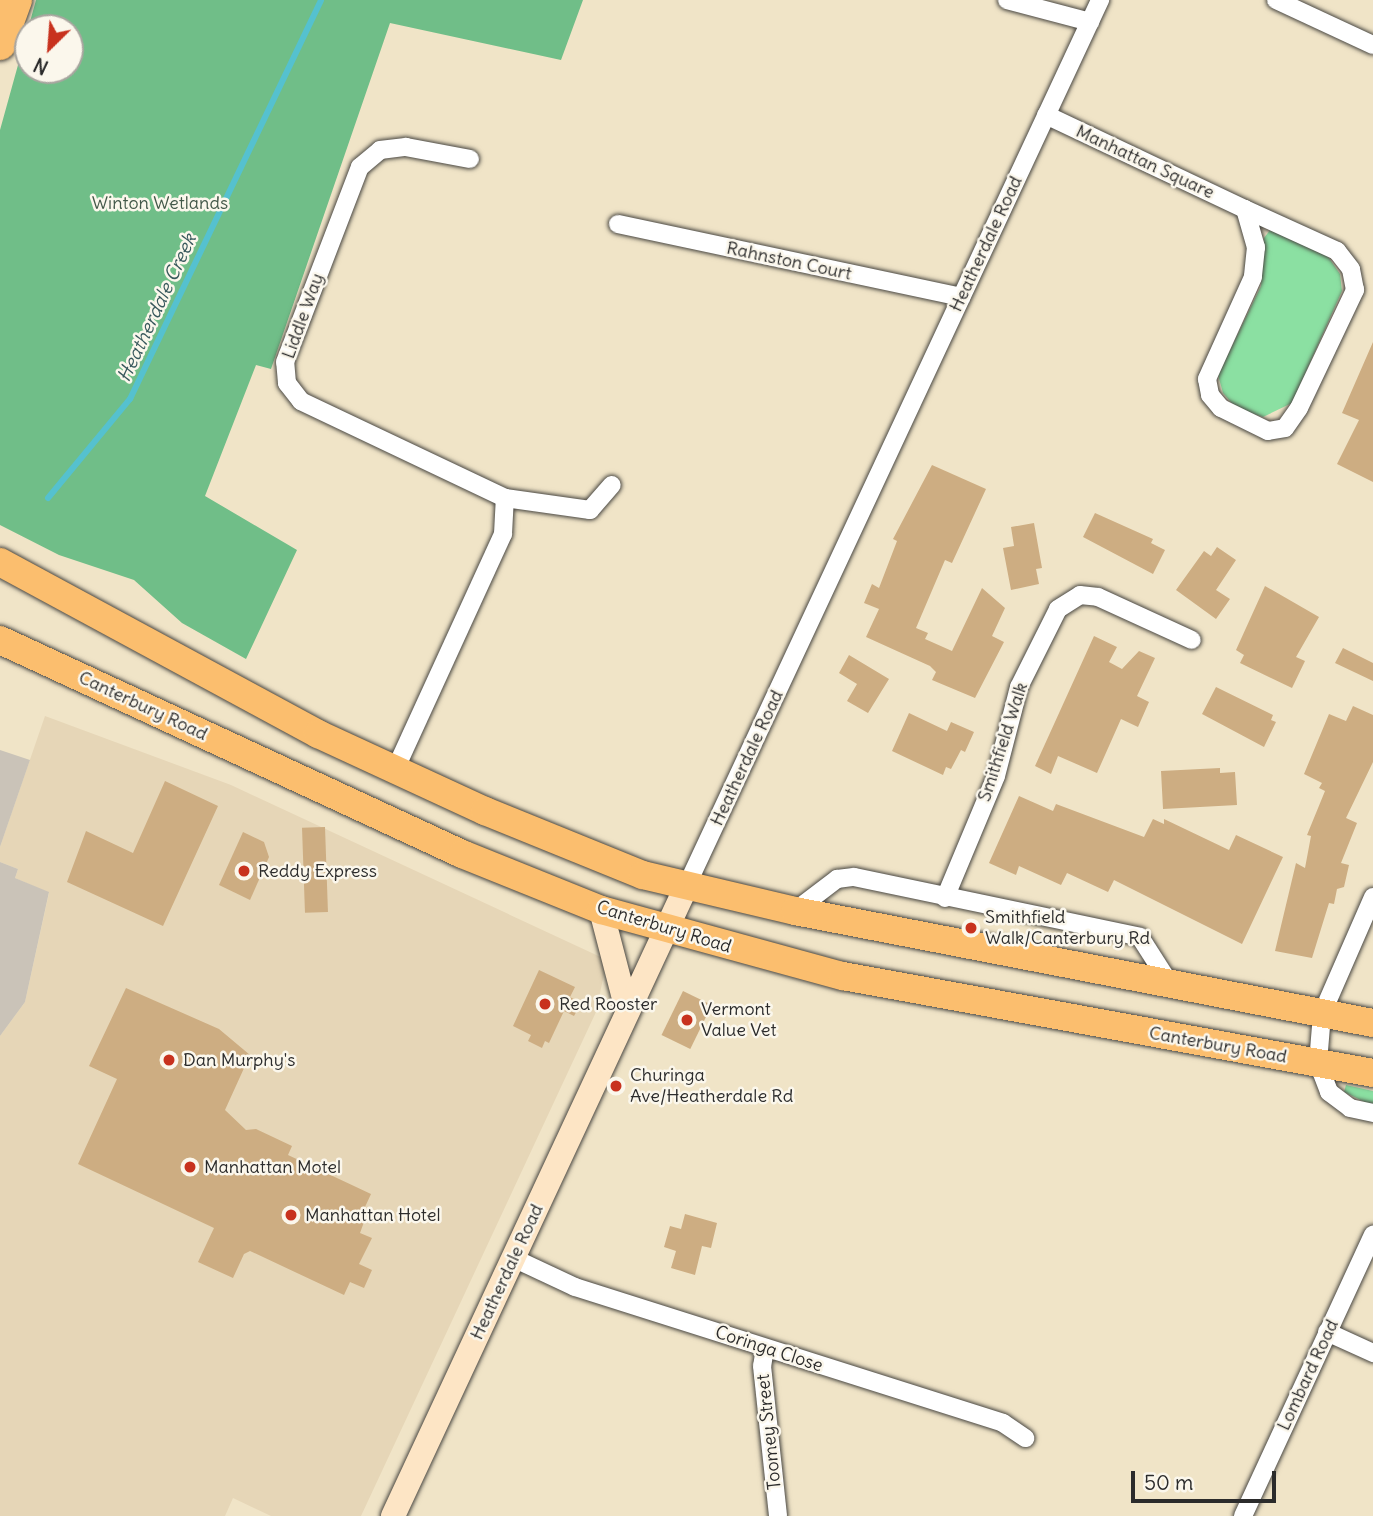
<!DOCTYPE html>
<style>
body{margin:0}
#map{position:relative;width:1373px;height:1516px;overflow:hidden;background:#f0e4c7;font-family:Delius,sans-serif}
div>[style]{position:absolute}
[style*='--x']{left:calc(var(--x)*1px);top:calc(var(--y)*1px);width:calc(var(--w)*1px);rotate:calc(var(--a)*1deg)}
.built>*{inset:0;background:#e6d6b7}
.industrial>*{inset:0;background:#cac3b8}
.green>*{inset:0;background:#8be0a2}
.forest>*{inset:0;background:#70be88}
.stream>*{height:6px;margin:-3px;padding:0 3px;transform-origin:3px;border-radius:3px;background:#55c1cf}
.building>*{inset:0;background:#cdad82;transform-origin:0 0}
.roads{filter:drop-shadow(0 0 2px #494742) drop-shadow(0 0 2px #494742)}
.minor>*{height:18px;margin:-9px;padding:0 9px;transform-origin:9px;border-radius:9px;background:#fff}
.secondary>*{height:24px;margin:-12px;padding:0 12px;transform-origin:12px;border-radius:12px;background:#fde5c5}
.primary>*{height:28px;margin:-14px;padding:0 14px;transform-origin:14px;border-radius:14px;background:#fbbe6e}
.motorway>*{height:32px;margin:-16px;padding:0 16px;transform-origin:16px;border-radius:16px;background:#fbbe6e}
.dots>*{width:19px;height:19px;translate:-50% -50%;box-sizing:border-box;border:4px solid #fbf7ec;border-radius:50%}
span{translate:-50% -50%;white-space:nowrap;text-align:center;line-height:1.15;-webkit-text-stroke:5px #fbf7ec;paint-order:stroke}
.street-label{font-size:18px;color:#2b2b2b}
.park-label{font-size:18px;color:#435849}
.poi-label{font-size:18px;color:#2b2b2b}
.left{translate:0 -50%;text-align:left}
.water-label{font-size:19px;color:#38585c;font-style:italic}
.north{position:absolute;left:14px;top:14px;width:70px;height:70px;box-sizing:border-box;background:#fbf7ec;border:2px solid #a8a59f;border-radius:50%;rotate:205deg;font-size:19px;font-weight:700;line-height:28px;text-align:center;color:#2b2b2b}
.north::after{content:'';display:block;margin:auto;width:24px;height:32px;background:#c8321e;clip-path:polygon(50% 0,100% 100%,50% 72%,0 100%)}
.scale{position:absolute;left:1131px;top:1471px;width:145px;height:32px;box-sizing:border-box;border:4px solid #2b2b2b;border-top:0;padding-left:9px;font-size:21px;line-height:24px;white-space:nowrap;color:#2b2b2b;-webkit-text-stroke:5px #fbf7ec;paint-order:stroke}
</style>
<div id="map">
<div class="built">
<div style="clip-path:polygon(45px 716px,231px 785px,607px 960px,596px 1012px,361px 1516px,271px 1516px,233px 1498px,225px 1516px,0 1516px,0 1036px,25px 1002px,49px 893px,15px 878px,18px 869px,0 862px,0 847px)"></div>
</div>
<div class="industrial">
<div style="clip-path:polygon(0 750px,30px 760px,0 847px)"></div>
<div style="clip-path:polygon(0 862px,18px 869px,15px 878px,49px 892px,25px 1002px,0 1036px)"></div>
</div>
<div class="green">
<div style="clip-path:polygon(1270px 230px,1327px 255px,1340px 274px,1342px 291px,1292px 403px,1263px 417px,1236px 408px,1223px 393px,1218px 375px,1261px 286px,1264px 238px)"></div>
<div style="clip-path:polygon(1346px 1085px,1373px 1091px,1373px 1106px,1344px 1092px)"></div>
</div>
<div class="forest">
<div style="clip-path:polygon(evenodd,36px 0,583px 0,561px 60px,390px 23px,271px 369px,256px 365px,205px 496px,297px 550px,246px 659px,182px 623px,134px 580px,59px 555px,0 525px,0 130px,36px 0,28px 28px,70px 28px,70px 70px,28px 70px,28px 28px)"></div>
</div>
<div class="stream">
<div style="--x:48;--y:498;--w:129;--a:-50.4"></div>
<div style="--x:130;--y:399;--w:442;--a:-64.4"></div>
</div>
<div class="building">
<div style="clip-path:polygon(1373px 342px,1373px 482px,1337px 464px,1359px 420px,1342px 413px)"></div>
<div style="clip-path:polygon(932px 465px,986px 489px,952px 563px,945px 560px,916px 628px,928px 633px,925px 639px,952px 651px,982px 588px,1005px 608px,992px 636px,1004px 642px,975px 698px,932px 680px,936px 672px,930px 666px,866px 637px,879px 609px,864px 603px,872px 584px,879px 588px,897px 541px,893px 539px)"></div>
<div style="clip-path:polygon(1095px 513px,1153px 539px,1151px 543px,1165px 550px,1153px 574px,1083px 537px)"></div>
<div style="clip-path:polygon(1034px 523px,1042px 568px,1036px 569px,1039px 584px,1011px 590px,1003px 548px,1014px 546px,1011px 527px)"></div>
<div style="clip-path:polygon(1217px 547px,1236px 560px,1216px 590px,1230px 599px,1216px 619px,1176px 590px,1204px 551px,1211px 556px)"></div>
<div style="clip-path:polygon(1265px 586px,1319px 617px,1296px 657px,1305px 661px,1292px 688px,1240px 663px,1244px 655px,1236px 650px)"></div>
<div style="clip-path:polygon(1094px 636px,1117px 647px,1109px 662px,1122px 669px,1139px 651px,1155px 658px,1137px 696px,1149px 702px,1138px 727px,1121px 719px,1097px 773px,1058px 756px,1051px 774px,1035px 766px)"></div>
<div style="clip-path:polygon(1343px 648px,1373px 663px,1373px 681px,1335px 663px)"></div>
<div style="clip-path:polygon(849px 655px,889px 679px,868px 713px,847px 701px,857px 684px,839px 673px)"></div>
<div style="clip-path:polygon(1216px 687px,1273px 715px,1271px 720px,1276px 722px,1264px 747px,1202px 714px)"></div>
<div style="clip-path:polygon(1353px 706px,1373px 715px,1373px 762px,1346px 818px,1357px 823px,1341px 863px,1349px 865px,1344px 887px,1337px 889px,1334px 904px,1329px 903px,1312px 958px,1275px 951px,1296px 863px,1305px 868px,1311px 836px,1307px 835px,1325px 791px,1319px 788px,1322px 783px,1304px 774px,1329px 714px,1346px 721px)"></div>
<div style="clip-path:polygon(909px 713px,947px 731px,951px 722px,974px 732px,965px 752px,961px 750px,951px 769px,946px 767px,943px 775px,892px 751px)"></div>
<div style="clip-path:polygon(1220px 768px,1220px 773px,1235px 772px,1237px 805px,1163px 809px,1161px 771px)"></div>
<div style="clip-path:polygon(165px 781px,218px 806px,163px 926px,67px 882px,86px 831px,133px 853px)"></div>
<div style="clip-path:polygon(1019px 796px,1053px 811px,1056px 804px,1144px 837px,1153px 819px,1164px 824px,1164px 819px,1229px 850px,1236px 835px,1283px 857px,1242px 944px,1114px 880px,1108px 892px,1067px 873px,1061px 885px,1019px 866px,1016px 875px,989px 863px)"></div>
<div style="left:325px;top:827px;width:85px;height:23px;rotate:88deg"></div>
<div style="clip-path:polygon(243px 832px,264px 842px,269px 857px,250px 900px,219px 885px)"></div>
<div style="clip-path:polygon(539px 970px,575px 987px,570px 997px,581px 1003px,574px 1016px,564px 1011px,549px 1043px,545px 1041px,542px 1048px,528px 1041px,531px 1035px,513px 1026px)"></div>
<div style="clip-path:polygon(126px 988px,219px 1029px,250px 1055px,225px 1110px,246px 1130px,256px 1129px,292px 1146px,288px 1155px,371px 1194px,359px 1220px,364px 1222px,360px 1233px,372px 1238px,359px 1264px,372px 1270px,364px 1288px,350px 1282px,344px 1295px,250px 1251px,244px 1254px,233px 1278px,198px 1262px,214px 1228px,78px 1164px,117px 1079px,89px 1066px)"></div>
<div style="left:683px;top:991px;width:32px;height:49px;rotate:26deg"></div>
<div style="clip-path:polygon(685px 1214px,717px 1223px,711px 1248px,702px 1246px,695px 1275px,671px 1268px,676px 1251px,664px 1247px,670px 1226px,681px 1229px)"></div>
</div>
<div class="roads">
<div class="minor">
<div style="--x:1007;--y:0;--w:86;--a:14.8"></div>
<div style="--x:1276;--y:0;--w:107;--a:24.9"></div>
<div style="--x:1046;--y:115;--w:220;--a:25.3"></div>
<div style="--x:1245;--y:209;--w:40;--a:74"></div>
<div style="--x:1256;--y:247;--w:30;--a:96"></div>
<div style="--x:1253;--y:277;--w:112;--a:114.3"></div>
<div style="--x:1207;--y:379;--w:16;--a:79"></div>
<div style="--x:1210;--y:395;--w:17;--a:50"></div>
<div style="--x:1221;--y:408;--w:52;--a:26.1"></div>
<div style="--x:1268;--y:431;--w:17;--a:-10"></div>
<div style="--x:1285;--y:428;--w:24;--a:-55"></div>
<div style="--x:1299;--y:408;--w:131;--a:-64.6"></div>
<div style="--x:1355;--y:290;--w:21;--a:-101"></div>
<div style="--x:1351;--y:269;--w:23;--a:-128"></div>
<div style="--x:1337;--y:251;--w:101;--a:-155.5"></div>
<div style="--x:618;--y:224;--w:351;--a:12"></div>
<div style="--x:505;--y:498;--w:86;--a:8"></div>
<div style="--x:590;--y:510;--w:33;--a:-49"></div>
<div style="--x:395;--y:770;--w:260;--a:-65.4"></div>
<div style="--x:503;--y:534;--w:36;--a:-87"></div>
<div style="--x:505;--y:498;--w:226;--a:-154.6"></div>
<div style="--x:301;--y:401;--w:23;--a:-128"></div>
<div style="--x:287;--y:383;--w:21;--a:-95"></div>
<div style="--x:285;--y:362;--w:209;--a:-69"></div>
<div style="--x:360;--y:167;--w:26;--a:-40"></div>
<div style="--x:380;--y:150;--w:26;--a:-7"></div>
<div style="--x:406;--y:147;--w:65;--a:10.6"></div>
<div style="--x:687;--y:885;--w:977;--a:-64.98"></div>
<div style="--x:1373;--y:897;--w:128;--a:113.6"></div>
<div style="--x:1322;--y:1014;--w:49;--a:94.7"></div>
<div style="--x:1318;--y:1063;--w:31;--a:69"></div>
<div style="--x:1329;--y:1092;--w:26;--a:37"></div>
<div style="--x:1350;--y:1108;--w:24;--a:12"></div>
<div style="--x:945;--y:898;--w:132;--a:-67.3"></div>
<div style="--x:996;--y:776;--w:92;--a:-75.5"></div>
<div style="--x:1019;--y:687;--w:87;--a:-63.4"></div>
<div style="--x:1058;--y:609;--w:26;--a:-32"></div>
<div style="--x:1080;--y:595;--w:18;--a:6"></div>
<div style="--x:1098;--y:597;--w:103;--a:24.6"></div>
<div style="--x:795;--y:911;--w:53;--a:-37.3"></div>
<div style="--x:837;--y:879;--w:17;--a:-7"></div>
<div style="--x:854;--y:877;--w:292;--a:11.8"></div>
<div style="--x:1140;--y:937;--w:56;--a:57.4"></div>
<div style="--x:513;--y:1258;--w:68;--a:25.1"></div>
<div style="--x:575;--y:1287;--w:449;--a:17.6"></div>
<div style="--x:1003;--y:1423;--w:27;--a:34"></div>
<div style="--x:1327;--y:1332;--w:51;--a:24.5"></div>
<div style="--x:765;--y:1348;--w:18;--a:99"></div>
<div style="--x:762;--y:1366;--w:151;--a:83.9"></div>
<div style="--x:1243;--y:1516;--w:310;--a:-65.2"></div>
</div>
<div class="secondary">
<div style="--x:601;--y:910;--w:103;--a:75.4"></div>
<div style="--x:393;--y:1516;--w:696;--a:-65.02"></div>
</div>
<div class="primary">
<div style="--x:0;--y:562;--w:362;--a:28.4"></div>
<div style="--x:318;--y:734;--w:184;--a:24.8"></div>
<div style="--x:485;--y:811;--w:170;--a:22.1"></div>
<div style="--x:643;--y:875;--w:156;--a:13.3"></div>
<div style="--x:795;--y:911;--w:589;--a:10.97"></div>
<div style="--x:0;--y:640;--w:509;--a:24.85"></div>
<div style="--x:462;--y:854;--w:150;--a:21.9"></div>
<div style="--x:601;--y:910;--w:251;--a:15.3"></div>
<div style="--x:843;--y:976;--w:539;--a:10.37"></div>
</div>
<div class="motorway">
<div style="--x:0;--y:44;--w:47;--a:-70"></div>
</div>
</div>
<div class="dots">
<div style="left:244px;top:871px;background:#c8321e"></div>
<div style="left:971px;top:928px;background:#c8321e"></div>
<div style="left:545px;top:1004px;background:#c8321e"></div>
<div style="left:687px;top:1020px;background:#c8321e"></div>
<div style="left:169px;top:1060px;background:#c8321e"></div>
<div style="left:616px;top:1086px;background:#c8321e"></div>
<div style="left:190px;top:1167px;background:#c8321e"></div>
<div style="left:291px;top:1215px;background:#c8321e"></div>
</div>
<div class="street-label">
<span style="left:1145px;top:162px;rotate:25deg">Manhattan Square</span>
<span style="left:986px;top:244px;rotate:-65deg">Heatherdale Road</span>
<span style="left:789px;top:261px;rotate:12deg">Rahnston Court</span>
<span style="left:303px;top:316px;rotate:-70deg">Liddle Way</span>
<span style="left:143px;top:706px;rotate:25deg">Canterbury Road</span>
<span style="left:1003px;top:742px;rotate:-72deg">Smithfield Walk</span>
<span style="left:747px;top:758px;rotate:-65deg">Heatherdale Road</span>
<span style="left:664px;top:927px;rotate:17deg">Canterbury Road</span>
<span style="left:1218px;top:1045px;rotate:10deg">Canterbury Road</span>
<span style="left:507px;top:1272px;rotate:-65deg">Heatherdale Road</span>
<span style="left:769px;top:1349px;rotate:18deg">Coringa Close</span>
<span style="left:1308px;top:1375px;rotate:-65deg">Lombard Road</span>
<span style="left:769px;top:1432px;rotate:-96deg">Toomey Street</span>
</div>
<div class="park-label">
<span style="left:160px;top:203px">Winton Wetlands</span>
</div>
<div class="poi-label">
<span class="left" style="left:258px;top:871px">Reddy Express</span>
<span class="left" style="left:985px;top:928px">Smithfield<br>Walk/Canterbury Rd</span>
<span class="left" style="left:559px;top:1004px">Red Rooster</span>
<span class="left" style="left:701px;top:1020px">Vermont<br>Value Vet</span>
<span class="left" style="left:183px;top:1060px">Dan Murphy's</span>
<span class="left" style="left:630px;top:1086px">Churinga<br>Ave/Heatherdale Rd</span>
<span class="left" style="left:204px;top:1167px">Manhattan Motel</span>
<span class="left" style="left:305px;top:1215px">Manhattan Hotel</span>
</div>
<div class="water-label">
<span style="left:157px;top:308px;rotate:-65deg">Heatherdale Creek</span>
</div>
<div class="north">N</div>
<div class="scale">50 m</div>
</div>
